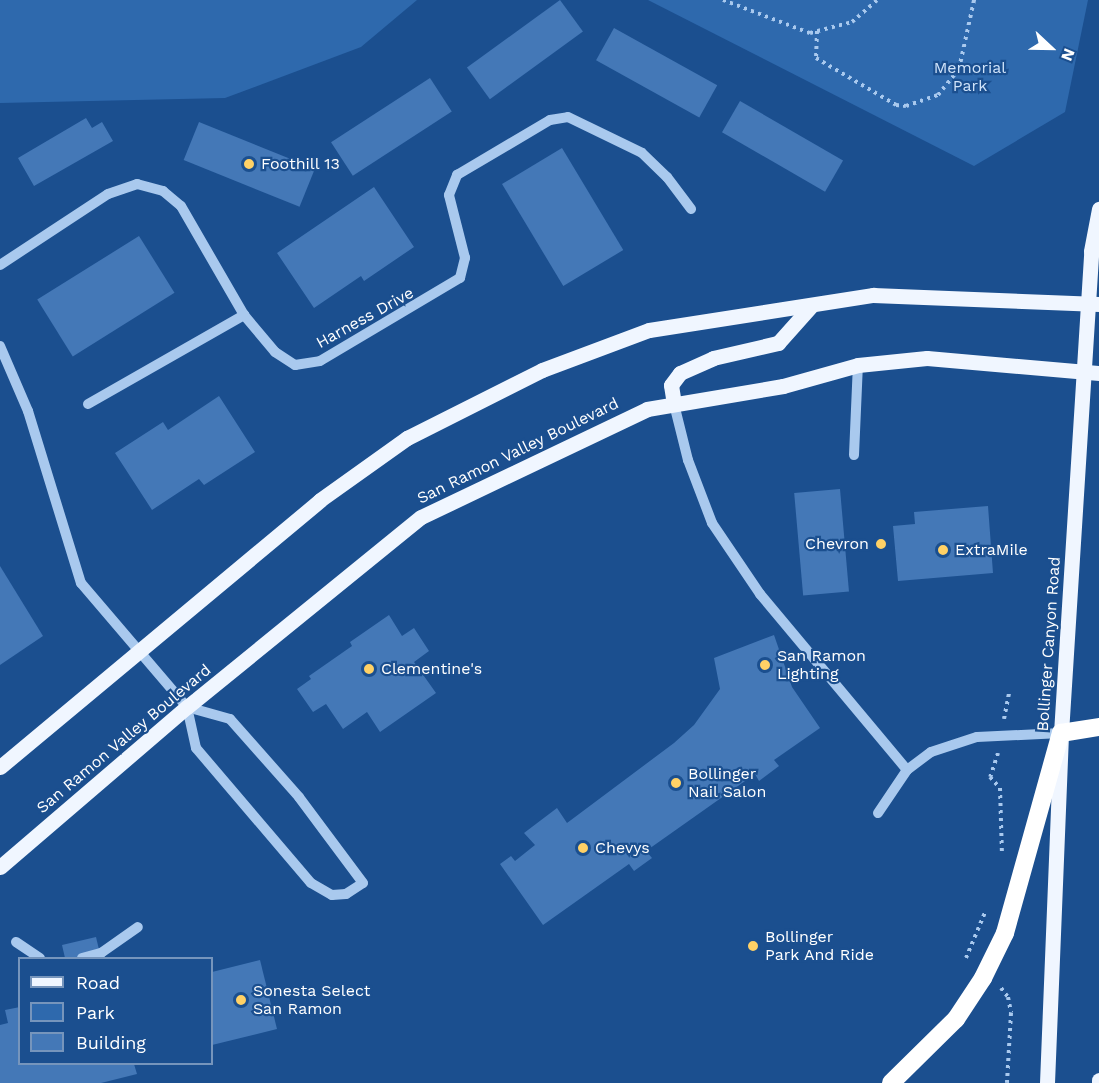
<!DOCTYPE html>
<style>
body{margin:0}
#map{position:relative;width:1099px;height:1083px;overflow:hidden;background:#1b4f8f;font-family:"Work Sans",sans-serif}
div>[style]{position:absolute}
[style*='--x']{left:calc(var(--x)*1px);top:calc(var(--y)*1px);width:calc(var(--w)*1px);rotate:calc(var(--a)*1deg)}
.green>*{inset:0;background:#2e69ad}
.building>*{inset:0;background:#4478b7;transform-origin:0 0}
.path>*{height:4px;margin-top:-2px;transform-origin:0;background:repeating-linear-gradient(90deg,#a9c9ee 0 3px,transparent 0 7.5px)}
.minor>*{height:10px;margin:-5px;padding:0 5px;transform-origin:5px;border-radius:5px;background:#a9c9ee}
.major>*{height:15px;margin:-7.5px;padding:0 7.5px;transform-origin:7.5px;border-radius:7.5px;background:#f0f6ff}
.highway>*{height:18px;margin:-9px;padding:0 9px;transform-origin:9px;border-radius:9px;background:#fff}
.dots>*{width:16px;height:16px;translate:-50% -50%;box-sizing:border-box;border:3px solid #1b4f8f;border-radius:50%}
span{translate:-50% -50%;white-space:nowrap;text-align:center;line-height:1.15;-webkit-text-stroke:4.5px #1b4f8f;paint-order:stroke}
.park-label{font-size:16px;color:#cfe3fa}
.poi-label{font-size:16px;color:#fff}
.left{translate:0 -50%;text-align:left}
.right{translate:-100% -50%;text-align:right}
.street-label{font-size:16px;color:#fff}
.legend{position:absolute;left:18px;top:957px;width:195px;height:108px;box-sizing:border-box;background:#1b4f8f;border:2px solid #7695bc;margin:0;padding:8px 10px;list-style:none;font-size:18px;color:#fff}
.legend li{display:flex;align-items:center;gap:12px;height:30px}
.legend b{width:30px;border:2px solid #7695bc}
.north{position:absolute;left:1021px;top:18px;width:60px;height:60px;-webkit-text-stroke:4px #1b4f8f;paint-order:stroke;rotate:112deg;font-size:16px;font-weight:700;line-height:24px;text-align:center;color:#fff}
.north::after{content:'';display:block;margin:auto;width:21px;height:27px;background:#fff;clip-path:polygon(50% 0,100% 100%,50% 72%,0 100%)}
</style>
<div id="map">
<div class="green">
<div style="clip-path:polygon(0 0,417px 0,361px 47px,225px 98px,0 103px)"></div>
<div style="clip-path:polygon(648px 0,1088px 0,1065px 112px,974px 166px)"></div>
</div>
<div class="building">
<div style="left:560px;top:0;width:39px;height:115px;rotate:54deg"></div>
<div style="left:614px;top:28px;width:118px;height:37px;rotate:29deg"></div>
<div style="left:430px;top:78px;width:40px;height:118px;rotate:57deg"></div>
<div style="left:740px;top:101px;width:119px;height:36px;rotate:30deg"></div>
<div style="clip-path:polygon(86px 118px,92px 128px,102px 122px,113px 141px,34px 186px,18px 158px)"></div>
<div style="left:199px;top:122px;width:125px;height:41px;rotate:22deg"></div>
<div style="left:562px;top:148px;width:119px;height:70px;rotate:59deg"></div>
<div style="clip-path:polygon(374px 187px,414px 247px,364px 281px,361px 276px,314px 308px,277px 253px)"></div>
<div style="left:139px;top:236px;width:67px;height:120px;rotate:58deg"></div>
<div style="clip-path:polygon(219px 396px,255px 452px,204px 485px,199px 479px,152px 510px,115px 453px,163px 422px,168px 430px)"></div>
<div style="left:840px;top:489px;width:103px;height:46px;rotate:85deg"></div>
<div style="clip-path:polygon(988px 506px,993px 573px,898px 581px,893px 526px,915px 524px,914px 512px)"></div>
<div style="clip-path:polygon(0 566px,43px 636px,0 665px)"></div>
<div style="clip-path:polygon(389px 615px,402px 636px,414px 628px,429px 651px,414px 662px,436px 693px,380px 732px,367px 712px,343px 729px,326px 704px,313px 712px,297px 689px,311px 679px,309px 676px,352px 646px,350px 642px)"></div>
<div style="clip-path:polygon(774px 635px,792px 687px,820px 728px,774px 760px,779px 766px,759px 781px,755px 774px,646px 851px,652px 858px,634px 871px,629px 864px,543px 925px,500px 864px,511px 856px,515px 861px,535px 845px,524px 833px,557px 808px,567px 823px,674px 743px,694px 725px,720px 689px,714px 658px)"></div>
<div style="clip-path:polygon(96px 937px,101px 958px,65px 958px,62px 945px)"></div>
<div style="clip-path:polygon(260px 960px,277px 1029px,212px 1045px,212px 972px)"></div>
<div style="clip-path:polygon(20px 1007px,20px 1064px,134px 1064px,137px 1074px,101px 1083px,0 1083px,0 1025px,8px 1023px,5px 1010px)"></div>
</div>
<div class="path">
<div style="--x:723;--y:0;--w:93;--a:20.8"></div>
<div style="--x:810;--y:33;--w:43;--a:-14.7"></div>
<div style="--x:852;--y:22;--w:33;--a:-41"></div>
<div style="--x:817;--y:31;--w:27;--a:92"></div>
<div style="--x:816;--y:58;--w:93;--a:30.4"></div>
<div style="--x:896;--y:105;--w:10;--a:6"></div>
<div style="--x:906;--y:106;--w:34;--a:-19"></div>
<div style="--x:938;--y:95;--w:33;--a:-51"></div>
<div style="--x:959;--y:69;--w:71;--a:-77.7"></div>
<div style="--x:1004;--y:719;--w:26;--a:-79"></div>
<div style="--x:998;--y:753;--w:25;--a:108"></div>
<div style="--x:990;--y:777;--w:15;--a:48"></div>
<div style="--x:1000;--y:788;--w:66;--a:88.3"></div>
<div style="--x:966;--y:958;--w:52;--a:-67.4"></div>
<div style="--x:1001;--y:988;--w:11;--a:52"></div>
<div style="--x:1008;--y:997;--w:16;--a:79"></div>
<div style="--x:1011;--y:1013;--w:70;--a:93.3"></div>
</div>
<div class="minor">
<div style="--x:0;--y:265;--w:129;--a:-33.3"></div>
<div style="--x:108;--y:194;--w:31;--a:-19"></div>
<div style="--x:137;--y:184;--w:27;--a:15"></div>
<div style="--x:163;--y:191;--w:23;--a:40"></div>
<div style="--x:181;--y:206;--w:126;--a:60"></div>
<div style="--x:244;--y:315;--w:48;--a:50"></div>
<div style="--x:275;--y:352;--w:24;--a:33"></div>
<div style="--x:295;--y:365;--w:25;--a:-9"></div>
<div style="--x:320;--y:361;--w:163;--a:-30.7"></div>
<div style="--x:460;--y:278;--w:21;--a:-76"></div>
<div style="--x:465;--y:258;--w:65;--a:-104.3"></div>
<div style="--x:449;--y:195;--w:22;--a:-68"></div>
<div style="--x:457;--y:175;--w:108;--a:-30.6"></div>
<div style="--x:550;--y:120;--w:18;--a:-9"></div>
<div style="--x:568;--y:117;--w:82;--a:25.9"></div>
<div style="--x:642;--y:153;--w:35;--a:44"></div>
<div style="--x:667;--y:177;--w:40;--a:53"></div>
<div style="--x:0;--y:346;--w:71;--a:66.7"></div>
<div style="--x:28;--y:411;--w:180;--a:72.9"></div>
<div style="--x:81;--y:583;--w:163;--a:49.5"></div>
<div style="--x:187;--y:707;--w:42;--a:77.6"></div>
<div style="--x:196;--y:748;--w:177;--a:49.6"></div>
<div style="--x:311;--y:883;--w:24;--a:30"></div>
<div style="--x:332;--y:895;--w:14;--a:-4"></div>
<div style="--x:346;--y:894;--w:20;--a:-33"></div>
<div style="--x:363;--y:883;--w:107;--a:-126.7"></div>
<div style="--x:299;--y:797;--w:104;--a:-131.5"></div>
<div style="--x:230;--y:719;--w:45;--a:-164.4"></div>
<div style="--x:88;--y:404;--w:180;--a:-29.7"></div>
<div style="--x:674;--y:404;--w:58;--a:76"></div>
<div style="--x:688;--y:460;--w:67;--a:69.1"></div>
<div style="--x:712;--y:523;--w:86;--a:55.9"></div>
<div style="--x:760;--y:594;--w:229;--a:50.1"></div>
<div style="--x:854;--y:455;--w:90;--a:-87.5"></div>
<div style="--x:878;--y:813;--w:52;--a:-56"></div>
<div style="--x:907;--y:770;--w:30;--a:-37"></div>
<div style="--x:931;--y:752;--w:48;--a:-18.1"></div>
<div style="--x:977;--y:737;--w:84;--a:-2.7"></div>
<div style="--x:16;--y:942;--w:29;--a:34"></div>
<div style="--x:82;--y:958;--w:20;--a:-15"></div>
<div style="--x:101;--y:953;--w:45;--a:-35.1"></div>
</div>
<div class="major">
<div style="--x:674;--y:404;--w:19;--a:-99"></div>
<div style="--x:671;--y:385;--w:15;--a:-53"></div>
<div style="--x:680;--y:373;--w:36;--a:-24"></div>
<div style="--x:713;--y:358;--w:67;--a:-13"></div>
<div style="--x:778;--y:343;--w:50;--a:-48.3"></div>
<div style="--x:0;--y:767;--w:417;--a:-39.8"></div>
<div style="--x:320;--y:500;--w:107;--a:-35.5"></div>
<div style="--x:407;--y:438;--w:151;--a:-26.7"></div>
<div style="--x:542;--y:370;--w:114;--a:-20.5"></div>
<div style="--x:649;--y:330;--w:227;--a:-8.9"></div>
<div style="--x:873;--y:295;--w:226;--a:2.3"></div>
<div style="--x:0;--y:867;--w:246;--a:-40.6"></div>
<div style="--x:187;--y:707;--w:301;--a:-39.1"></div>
<div style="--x:421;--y:517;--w:250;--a:-25.5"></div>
<div style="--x:647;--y:409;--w:138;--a:-9.6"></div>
<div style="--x:783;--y:386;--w:78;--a:-15.6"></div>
<div style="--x:858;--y:365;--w:69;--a:-5.8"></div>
<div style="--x:927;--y:358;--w:173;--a:5"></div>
<div style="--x:1047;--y:1083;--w:350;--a:-87.7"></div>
<div style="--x:1061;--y:733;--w:483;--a:-86.4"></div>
<div style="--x:1091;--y:251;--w:43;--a:-79.2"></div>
<div style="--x:1099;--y:1083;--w:3;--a:-90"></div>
</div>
<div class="highway">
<div style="--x:891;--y:1083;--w:91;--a:-44.6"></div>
<div style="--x:956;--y:1019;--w:49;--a:-56.6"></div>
<div style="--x:983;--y:978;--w:50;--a:-63.9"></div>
<div style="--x:1005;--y:933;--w:208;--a:-74.4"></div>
<div style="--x:1061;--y:733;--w:38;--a:-9"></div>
</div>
<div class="dots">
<div style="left:249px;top:164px;background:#ffd166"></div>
<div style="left:881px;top:544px;background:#ffd166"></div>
<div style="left:943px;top:550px;background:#ffd166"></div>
<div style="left:765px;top:665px;background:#ffd166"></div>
<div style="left:369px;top:669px;background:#ffd166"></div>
<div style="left:676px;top:783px;background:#ffd166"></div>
<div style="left:583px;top:848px;background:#ffd166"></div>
<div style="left:753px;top:946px;background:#ffd166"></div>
<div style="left:241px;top:1000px;background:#ffd166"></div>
</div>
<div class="park-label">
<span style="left:970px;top:77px">Memorial<br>Park</span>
</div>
<div class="poi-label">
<span class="left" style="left:261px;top:164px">Foothill 13</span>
<span class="right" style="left:869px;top:544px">Chevron</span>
<span class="left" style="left:955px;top:550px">ExtraMile</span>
<span class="left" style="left:777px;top:665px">San Ramon<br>Lighting</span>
<span class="left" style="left:381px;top:669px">Clementine's</span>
<span class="left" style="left:688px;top:783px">Bollinger<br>Nail Salon</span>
<span class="left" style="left:595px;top:848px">Chevys</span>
<span class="left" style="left:765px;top:946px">Bollinger<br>Park And Ride</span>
<span class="left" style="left:253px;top:1000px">Sonesta Select<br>San Ramon</span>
</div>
<div class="street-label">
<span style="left:365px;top:318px;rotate:-29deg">Harness Drive</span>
<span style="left:518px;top:451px;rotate:-26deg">San Ramon Valley Boulevard</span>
<span style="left:1049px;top:644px;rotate:-86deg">Bollinger Canyon Road</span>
<span style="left:124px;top:739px;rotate:-40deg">San Ramon Valley Boulevard</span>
</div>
<ul class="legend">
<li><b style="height:8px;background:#f0f6ff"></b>Road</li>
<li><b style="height:16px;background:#2e69ad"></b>Park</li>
<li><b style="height:16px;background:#4478b7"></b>Building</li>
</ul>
<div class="north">N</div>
</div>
